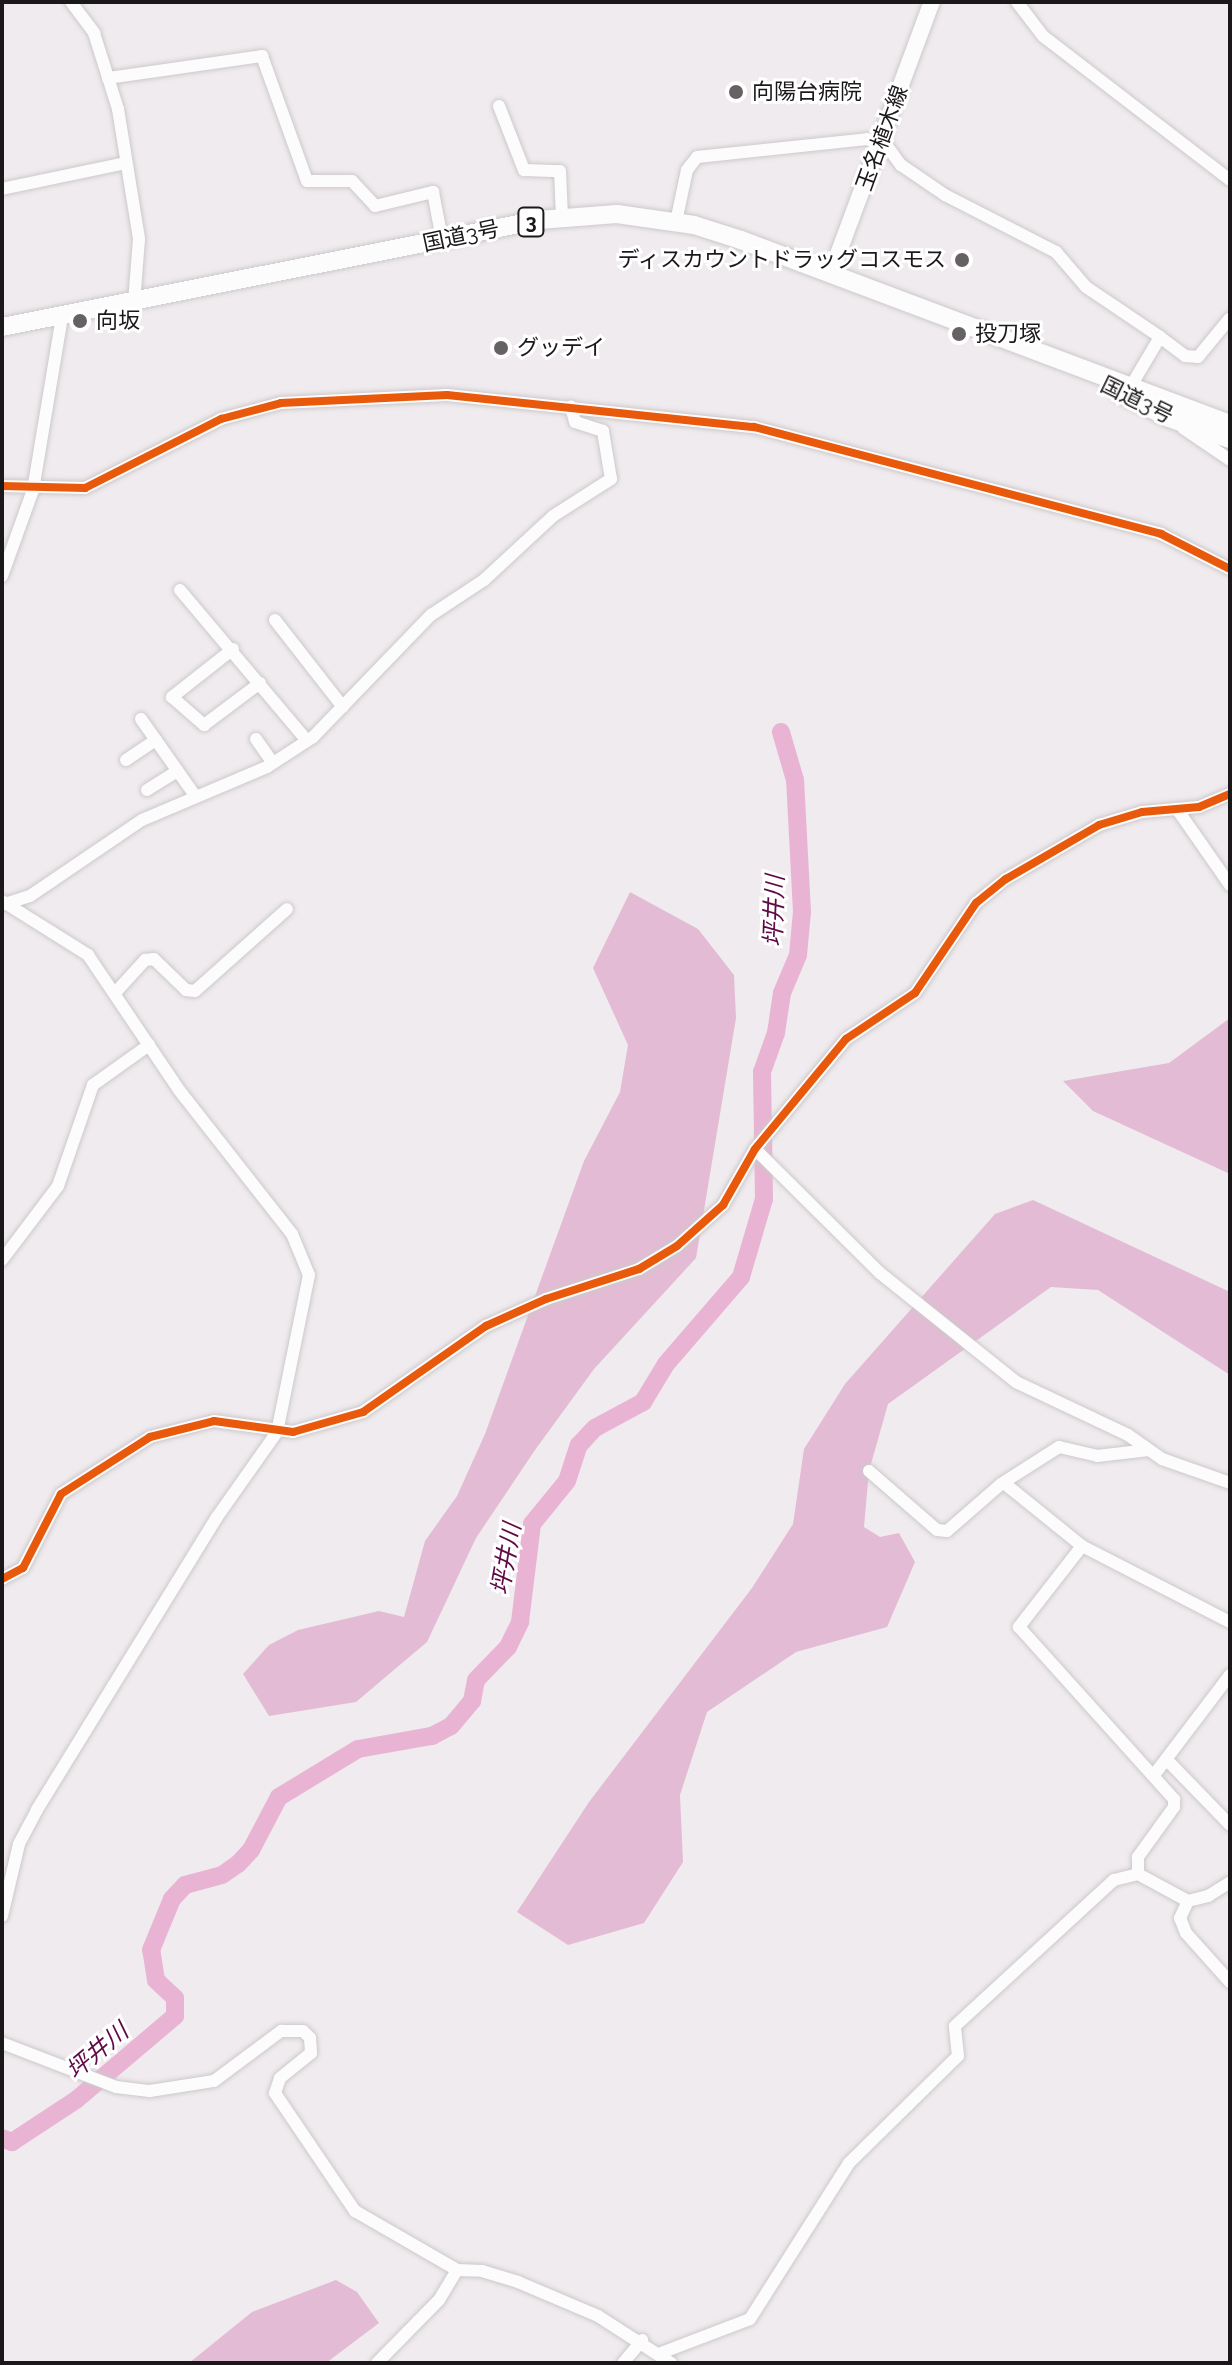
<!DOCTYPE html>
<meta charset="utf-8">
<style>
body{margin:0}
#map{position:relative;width:1232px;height:2365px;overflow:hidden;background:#f0ebee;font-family:Raleway,"Noto Sans JP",sans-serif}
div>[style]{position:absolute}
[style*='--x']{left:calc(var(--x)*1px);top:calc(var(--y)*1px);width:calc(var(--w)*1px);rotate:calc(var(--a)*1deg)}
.forest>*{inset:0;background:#e4bbd4}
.river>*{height:18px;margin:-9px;padding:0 9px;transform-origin:9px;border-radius:9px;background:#e9b4d3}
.roads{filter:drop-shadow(0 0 2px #ccc9cb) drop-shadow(0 0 2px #ccc9cb)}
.minor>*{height:12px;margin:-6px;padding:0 6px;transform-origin:6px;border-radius:6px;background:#fdfcfc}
.major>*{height:16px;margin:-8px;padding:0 8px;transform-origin:8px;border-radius:8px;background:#fdfcfc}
.highway>*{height:18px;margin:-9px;padding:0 9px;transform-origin:9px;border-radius:9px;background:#fdfcfc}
.cycleway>*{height:8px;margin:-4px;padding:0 4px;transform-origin:4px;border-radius:4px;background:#e8590c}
.dots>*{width:22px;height:22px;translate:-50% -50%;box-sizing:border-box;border:4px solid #fff;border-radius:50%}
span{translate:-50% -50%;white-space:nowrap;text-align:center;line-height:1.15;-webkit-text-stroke:6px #fff;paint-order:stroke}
.shield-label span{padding:2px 6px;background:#fff;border:2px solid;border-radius:6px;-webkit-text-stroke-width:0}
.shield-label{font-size:20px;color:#1b181a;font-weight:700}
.poi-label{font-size:22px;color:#1b181a}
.left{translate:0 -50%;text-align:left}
.right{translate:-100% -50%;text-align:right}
.street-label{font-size:22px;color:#1b181a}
.water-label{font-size:24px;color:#5f0a47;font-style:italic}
.frame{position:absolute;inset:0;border:4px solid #1b181a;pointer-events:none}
</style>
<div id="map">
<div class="forest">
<div style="clip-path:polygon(630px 892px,698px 929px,734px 975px,736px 1018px,696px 1258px,594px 1369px,535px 1450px,476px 1538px,427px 1642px,356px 1702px,269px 1716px,243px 1674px,269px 1645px,298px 1630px,379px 1611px,404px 1617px,425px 1541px,457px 1496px,485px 1434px,584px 1161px,620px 1092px,628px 1045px,593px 968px)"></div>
<div style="clip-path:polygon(1230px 1018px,1230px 1174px,1093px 1111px,1063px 1081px,1169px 1063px)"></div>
<div style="clip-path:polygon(1033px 1200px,1230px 1292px,1230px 1375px,1098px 1290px,1051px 1287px,888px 1404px,869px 1471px,864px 1527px,880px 1537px,899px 1533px,915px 1562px,887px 1627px,796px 1652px,707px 1712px,680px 1795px,683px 1862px,644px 1923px,568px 1945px,517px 1912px,589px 1802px,752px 1588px,793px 1524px,804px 1449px,845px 1384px,995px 1214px)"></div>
<div style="clip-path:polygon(336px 2280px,357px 2292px,379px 2323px,326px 2363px,189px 2363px,252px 2312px)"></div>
</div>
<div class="river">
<div style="--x:2;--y:2138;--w:11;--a:22"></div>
<div style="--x:12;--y:2142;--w:77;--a:-33.3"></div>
<div style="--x:76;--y:2100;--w:130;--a:-40.3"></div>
<div style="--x:175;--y:2016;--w:18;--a:-90"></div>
<div style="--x:175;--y:1998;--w:26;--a:-137"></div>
<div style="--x:156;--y:1980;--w:30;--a:-99"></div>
<div style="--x:151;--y:1950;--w:55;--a:-67.6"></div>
<div style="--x:172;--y:1899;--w:19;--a:-47"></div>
<div style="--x:185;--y:1885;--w:38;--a:-15"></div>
<div style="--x:222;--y:1875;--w:19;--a:-35"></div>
<div style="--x:238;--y:1864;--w:19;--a:-47"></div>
<div style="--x:251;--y:1850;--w:60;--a:-62.2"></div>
<div style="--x:279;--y:1797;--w:92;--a:-31.3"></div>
<div style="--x:358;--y:1749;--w:75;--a:-10"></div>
<div style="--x:432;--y:1736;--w:21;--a:-28"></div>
<div style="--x:451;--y:1726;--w:33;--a:-50"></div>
<div style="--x:472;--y:1701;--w:21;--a:-79"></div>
<div style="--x:476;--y:1680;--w:46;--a:-45.9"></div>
<div style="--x:508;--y:1647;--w:28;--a:-64"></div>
<div style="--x:520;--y:1622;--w:99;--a:-83"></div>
<div style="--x:532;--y:1524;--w:55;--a:-50.9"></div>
<div style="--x:567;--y:1481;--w:38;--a:-72"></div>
<div style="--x:579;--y:1445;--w:23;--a:-47"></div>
<div style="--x:595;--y:1428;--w:55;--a:-28.4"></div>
<div style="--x:643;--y:1402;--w:44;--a:-58.8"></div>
<div style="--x:666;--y:1364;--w:115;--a:-49.2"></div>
<div style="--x:741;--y:1277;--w:81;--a:-73.6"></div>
<div style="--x:764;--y:1199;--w:127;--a:-90.9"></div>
<div style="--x:762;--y:1072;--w:41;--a:-70.3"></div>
<div style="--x:776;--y:1033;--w:40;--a:-81.5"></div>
<div style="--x:782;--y:993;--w:41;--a:-67.2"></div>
<div style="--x:798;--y:955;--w:43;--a:-84.7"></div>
<div style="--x:802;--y:912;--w:132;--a:-93"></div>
<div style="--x:795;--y:780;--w:50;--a:-106.3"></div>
</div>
<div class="roads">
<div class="minor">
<div style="--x:71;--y:2;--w:39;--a:53"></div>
<div style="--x:94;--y:33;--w:80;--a:72.5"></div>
<div style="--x:118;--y:109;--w:132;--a:80.8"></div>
<div style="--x:139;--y:239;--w:63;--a:94.5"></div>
<div style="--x:1017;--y:2;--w:43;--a:52.6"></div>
<div style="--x:1043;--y:36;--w:236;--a:37.6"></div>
<div style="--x:108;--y:78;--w:156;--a:-8.1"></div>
<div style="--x:262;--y:56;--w:133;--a:70.2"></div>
<div style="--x:307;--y:181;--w:45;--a:0"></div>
<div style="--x:352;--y:181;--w:34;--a:47"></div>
<div style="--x:375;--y:206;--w:60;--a:-13.6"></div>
<div style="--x:433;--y:192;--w:48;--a:79.2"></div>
<div style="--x:499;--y:106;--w:69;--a:68.7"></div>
<div style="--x:524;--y:170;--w:36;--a:2"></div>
<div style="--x:560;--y:171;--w:46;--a:87.5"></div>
<div style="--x:2;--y:189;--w:126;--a:-11.9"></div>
<div style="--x:676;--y:222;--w:53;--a:-78.1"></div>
<div style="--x:687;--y:170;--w:16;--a:-52"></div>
<div style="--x:697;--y:157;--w:171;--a:-6"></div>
<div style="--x:867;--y:139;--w:21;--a:19"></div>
<div style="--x:887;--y:146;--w:24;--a:54"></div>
<div style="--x:901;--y:165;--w:53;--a:34.3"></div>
<div style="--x:945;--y:195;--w:125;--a:27.2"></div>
<div style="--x:1056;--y:252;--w:46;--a:49.4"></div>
<div style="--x:1086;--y:287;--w:89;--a:34"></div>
<div style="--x:1131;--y:386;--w:57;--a:-59.4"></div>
<div style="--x:1160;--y:337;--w:31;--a:37"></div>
<div style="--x:1185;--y:356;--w:13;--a:4"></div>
<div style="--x:1198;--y:357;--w:50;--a:-50.6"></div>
<div style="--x:1183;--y:428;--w:57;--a:34.2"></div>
<div style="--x:2;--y:486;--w:83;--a:1.4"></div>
<div style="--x:85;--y:488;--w:153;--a:-26.9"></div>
<div style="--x:221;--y:419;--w:62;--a:-14.9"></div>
<div style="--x:281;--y:403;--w:166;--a:-2.8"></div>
<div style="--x:447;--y:395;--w:309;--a:6"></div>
<div style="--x:754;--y:427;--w:421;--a:14.7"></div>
<div style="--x:1161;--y:534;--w:77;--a:26.9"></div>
<div style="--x:2;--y:576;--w:91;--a:-70.2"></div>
<div style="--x:33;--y:490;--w:176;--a:-80.5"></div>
<div style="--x:180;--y:590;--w:197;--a:49.9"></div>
<div style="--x:275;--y:620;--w:110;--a:52"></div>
<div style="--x:233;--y:649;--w:78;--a:141.8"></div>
<div style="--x:172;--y:697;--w:43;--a:41.2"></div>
<div style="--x:204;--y:725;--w:70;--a:-36.9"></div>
<div style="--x:141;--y:719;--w:95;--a:54.8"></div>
<div style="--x:256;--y:739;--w:29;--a:55"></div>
<div style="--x:126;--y:760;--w:36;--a:-34"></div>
<div style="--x:147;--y:790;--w:36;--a:-32"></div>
<div style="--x:1177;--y:809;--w:93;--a:55.1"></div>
<div style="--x:2;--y:901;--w:102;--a:32.1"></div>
<div style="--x:88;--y:955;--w:163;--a:56"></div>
<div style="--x:179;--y:1090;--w:183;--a:51.9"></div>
<div style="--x:292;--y:1234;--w:44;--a:67.5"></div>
<div style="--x:309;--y:1275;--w:160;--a:101.5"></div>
<div style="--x:277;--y:1432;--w:104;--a:125.2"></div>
<div style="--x:217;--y:1517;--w:344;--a:121.6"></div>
<div style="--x:37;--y:1810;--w:38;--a:118"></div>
<div style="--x:19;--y:1844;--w:74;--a:103.3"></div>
<div style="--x:5;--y:904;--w:26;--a:-18"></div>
<div style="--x:30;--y:896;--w:135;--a:-34.2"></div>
<div style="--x:142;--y:820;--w:136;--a:-23"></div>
<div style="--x:267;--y:767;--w:55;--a:-33.1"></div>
<div style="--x:313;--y:737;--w:170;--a:-46"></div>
<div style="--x:431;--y:615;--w:64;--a:-33.4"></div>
<div style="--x:484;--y:580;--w:94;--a:-42.8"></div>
<div style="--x:553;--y:516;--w:69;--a:-32.5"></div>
<div style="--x:611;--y:479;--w:49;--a:-99.5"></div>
<div style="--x:603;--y:431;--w:29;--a:-162"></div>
<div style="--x:575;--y:422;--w:16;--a:-105"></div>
<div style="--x:115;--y:993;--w:45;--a:-47.7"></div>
<div style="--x:145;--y:960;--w:9;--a:-6"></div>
<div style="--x:154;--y:959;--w:45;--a:44.1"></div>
<div style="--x:186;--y:990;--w:9;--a:6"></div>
<div style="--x:195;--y:991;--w:123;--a:-41.7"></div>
<div style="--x:755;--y:1149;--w:176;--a:44.8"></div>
<div style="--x:880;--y:1273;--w:174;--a:38.7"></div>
<div style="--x:1016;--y:1382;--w:124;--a:25.3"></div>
<div style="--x:1128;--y:1435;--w:42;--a:35.2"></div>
<div style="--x:1162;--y:1459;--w:72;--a:19.4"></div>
<div style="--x:2;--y:1260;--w:93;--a:-52.9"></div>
<div style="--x:58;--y:1186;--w:107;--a:-70.9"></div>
<div style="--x:93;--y:1085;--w:69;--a:-35.5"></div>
<div style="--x:869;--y:1471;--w:90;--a:40.9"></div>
<div style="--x:937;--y:1530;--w:10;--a:6"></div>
<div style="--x:947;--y:1531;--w:72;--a:-41"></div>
<div style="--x:1001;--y:1484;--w:69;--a:-32.5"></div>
<div style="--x:1059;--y:1447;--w:39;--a:13"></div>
<div style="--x:1097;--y:1456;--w:52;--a:-6.6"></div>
<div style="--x:1004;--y:1483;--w:100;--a:38.9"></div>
<div style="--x:1082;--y:1546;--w:166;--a:27.2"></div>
<div style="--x:1082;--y:1546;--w:103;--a:127.9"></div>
<div style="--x:1019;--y:1627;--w:232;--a:48"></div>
<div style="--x:1174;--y:1799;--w:8;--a:90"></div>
<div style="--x:1174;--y:1807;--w:62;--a:125.8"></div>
<div style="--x:1138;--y:1857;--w:17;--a:90"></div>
<div style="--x:2;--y:1579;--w:24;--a:-28"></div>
<div style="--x:23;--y:1568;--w:83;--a:-62.8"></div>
<div style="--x:61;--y:1494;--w:106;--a:-32.6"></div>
<div style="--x:150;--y:1437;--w:66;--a:-14"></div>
<div style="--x:214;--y:1421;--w:80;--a:7.9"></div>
<div style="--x:293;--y:1432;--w:73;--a:-15.9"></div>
<div style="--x:363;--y:1412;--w:150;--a:-35"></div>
<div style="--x:486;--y:1326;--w:66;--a:-24.2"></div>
<div style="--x:546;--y:1299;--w:98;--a:-17.9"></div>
<div style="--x:639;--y:1269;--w:44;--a:-31.2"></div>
<div style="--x:677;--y:1246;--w:62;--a:-41.7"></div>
<div style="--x:723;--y:1205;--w:64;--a:-60.3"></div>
<div style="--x:755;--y:1149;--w:143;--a:-50.4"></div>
<div style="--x:846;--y:1039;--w:83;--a:-33.7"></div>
<div style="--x:915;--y:993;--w:109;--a:-55.9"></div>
<div style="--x:976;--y:903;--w:38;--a:-39"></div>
<div style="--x:1006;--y:879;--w:108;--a:-30.1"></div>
<div style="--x:1099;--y:825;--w:45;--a:-16.8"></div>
<div style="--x:1142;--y:812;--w:57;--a:-5"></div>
<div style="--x:1199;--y:807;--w:34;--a:-23"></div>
<div style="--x:1168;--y:1761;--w:89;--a:45.9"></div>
<div style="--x:1154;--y:1775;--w:126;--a:-52.8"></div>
<div style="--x:1188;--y:1901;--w:19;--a:115"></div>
<div style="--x:1180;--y:1918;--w:16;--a:68"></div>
<div style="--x:1186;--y:1933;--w:66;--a:48.1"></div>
<div style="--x:2;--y:2043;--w:122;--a:21.1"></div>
<div style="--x:116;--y:2087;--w:34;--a:7"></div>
<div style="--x:150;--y:2091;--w:65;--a:-8.9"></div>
<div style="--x:214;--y:2081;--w:84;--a:-36.7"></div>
<div style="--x:281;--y:2031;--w:22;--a:0"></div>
<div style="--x:303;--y:2031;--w:10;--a:45"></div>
<div style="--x:310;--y:2038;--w:15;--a:86"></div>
<div style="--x:311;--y:2053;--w:40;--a:141"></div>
<div style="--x:280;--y:2078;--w:16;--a:108"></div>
<div style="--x:275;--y:2093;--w:143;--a:55.9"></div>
<div style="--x:355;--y:2211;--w:118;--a:30"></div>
<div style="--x:457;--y:2270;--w:25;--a:2"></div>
<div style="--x:482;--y:2271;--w:38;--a:17"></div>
<div style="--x:518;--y:2282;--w:87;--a:23"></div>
<div style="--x:598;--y:2316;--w:87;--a:32.8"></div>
<div style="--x:661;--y:2353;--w:95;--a:-20.9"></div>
<div style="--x:750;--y:2319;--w:185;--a:-57.6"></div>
<div style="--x:849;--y:2163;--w:153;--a:-44.5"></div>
<div style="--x:958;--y:2056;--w:30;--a:-96"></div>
<div style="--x:955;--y:2026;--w:216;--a:-42.6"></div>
<div style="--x:1114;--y:1880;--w:25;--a:-14"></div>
<div style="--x:1138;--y:1874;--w:57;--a:28.4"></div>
<div style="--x:1188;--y:1901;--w:21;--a:-14"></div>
<div style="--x:1208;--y:1896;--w:26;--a:-32"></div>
<div style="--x:377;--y:2363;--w:88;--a:-45.5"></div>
<div style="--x:439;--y:2300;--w:35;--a:-59"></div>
<div style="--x:623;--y:2363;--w:30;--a:-50"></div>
</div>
<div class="major">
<div style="--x:831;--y:273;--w:289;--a:-69.6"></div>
</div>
<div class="highway">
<div style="--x:2;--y:327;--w:548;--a:-11.27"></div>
<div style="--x:539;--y:220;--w:78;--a:-4.4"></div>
<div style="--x:617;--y:214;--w:78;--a:8.1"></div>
<div style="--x:694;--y:225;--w:49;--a:17.7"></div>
<div style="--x:741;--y:240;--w:522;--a:20.62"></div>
<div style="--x:1120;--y:393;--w:55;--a:27"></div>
<div style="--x:1169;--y:418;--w:65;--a:19"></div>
</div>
</div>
<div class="cycleway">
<div style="--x:2;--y:486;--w:83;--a:1.4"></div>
<div style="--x:85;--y:488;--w:153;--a:-26.9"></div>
<div style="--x:221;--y:419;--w:62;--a:-14.9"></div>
<div style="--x:281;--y:403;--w:166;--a:-2.8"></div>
<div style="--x:447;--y:395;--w:309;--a:6"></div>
<div style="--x:754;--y:427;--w:421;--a:14.7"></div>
<div style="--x:1161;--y:534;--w:77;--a:26.9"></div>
<div style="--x:2;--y:1579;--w:24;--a:-28"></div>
<div style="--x:23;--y:1568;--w:83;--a:-62.8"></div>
<div style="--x:61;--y:1494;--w:106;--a:-32.6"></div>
<div style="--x:150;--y:1437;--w:66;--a:-14"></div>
<div style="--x:214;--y:1421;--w:80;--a:7.9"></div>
<div style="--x:293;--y:1432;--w:73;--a:-15.9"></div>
<div style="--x:363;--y:1412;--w:150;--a:-35"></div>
<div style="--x:486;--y:1326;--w:66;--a:-24.2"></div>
<div style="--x:546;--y:1299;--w:98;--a:-17.9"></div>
<div style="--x:639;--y:1269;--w:44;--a:-31.2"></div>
<div style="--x:677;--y:1246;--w:62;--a:-41.7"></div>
<div style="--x:723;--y:1205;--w:64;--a:-60.3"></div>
<div style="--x:755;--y:1149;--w:143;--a:-50.4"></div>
<div style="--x:846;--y:1039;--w:83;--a:-33.7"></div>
<div style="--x:915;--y:993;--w:109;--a:-55.9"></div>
<div style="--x:976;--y:903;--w:38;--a:-39"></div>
<div style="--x:1006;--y:879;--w:108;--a:-30.1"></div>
<div style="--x:1099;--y:825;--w:45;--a:-16.8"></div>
<div style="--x:1142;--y:812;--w:57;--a:-5"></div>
<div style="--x:1199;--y:807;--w:34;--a:-23"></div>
</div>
<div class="dots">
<div style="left:736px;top:92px;background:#666264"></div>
<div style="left:962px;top:260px;background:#666264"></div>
<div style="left:80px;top:321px;background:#666264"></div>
<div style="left:959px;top:334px;background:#666264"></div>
<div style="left:501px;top:348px;background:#666264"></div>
</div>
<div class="shield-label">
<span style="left:531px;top:222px">3</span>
</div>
<div class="poi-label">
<span class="left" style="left:752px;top:92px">向陽台病院</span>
<span class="right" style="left:946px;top:260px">ディスカウントドラッグコスモス</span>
<span class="left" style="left:96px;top:321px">向坂</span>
<span class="left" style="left:975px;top:334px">投刀塚</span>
<span class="left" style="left:517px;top:348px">グッデイ</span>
</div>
<div class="street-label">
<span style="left:882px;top:138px;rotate:-70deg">玉名植木線</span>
<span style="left:461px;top:236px;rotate:-12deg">国道3号</span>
<span style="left:1137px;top:400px;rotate:26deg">国道3号</span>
</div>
<div class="water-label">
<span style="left:774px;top:911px;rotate:-88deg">坪井川</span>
<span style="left:506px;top:1559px;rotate:-80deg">坪井川</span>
<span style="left:97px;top:2051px;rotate:-40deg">坪井川</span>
</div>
<div class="frame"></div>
</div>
